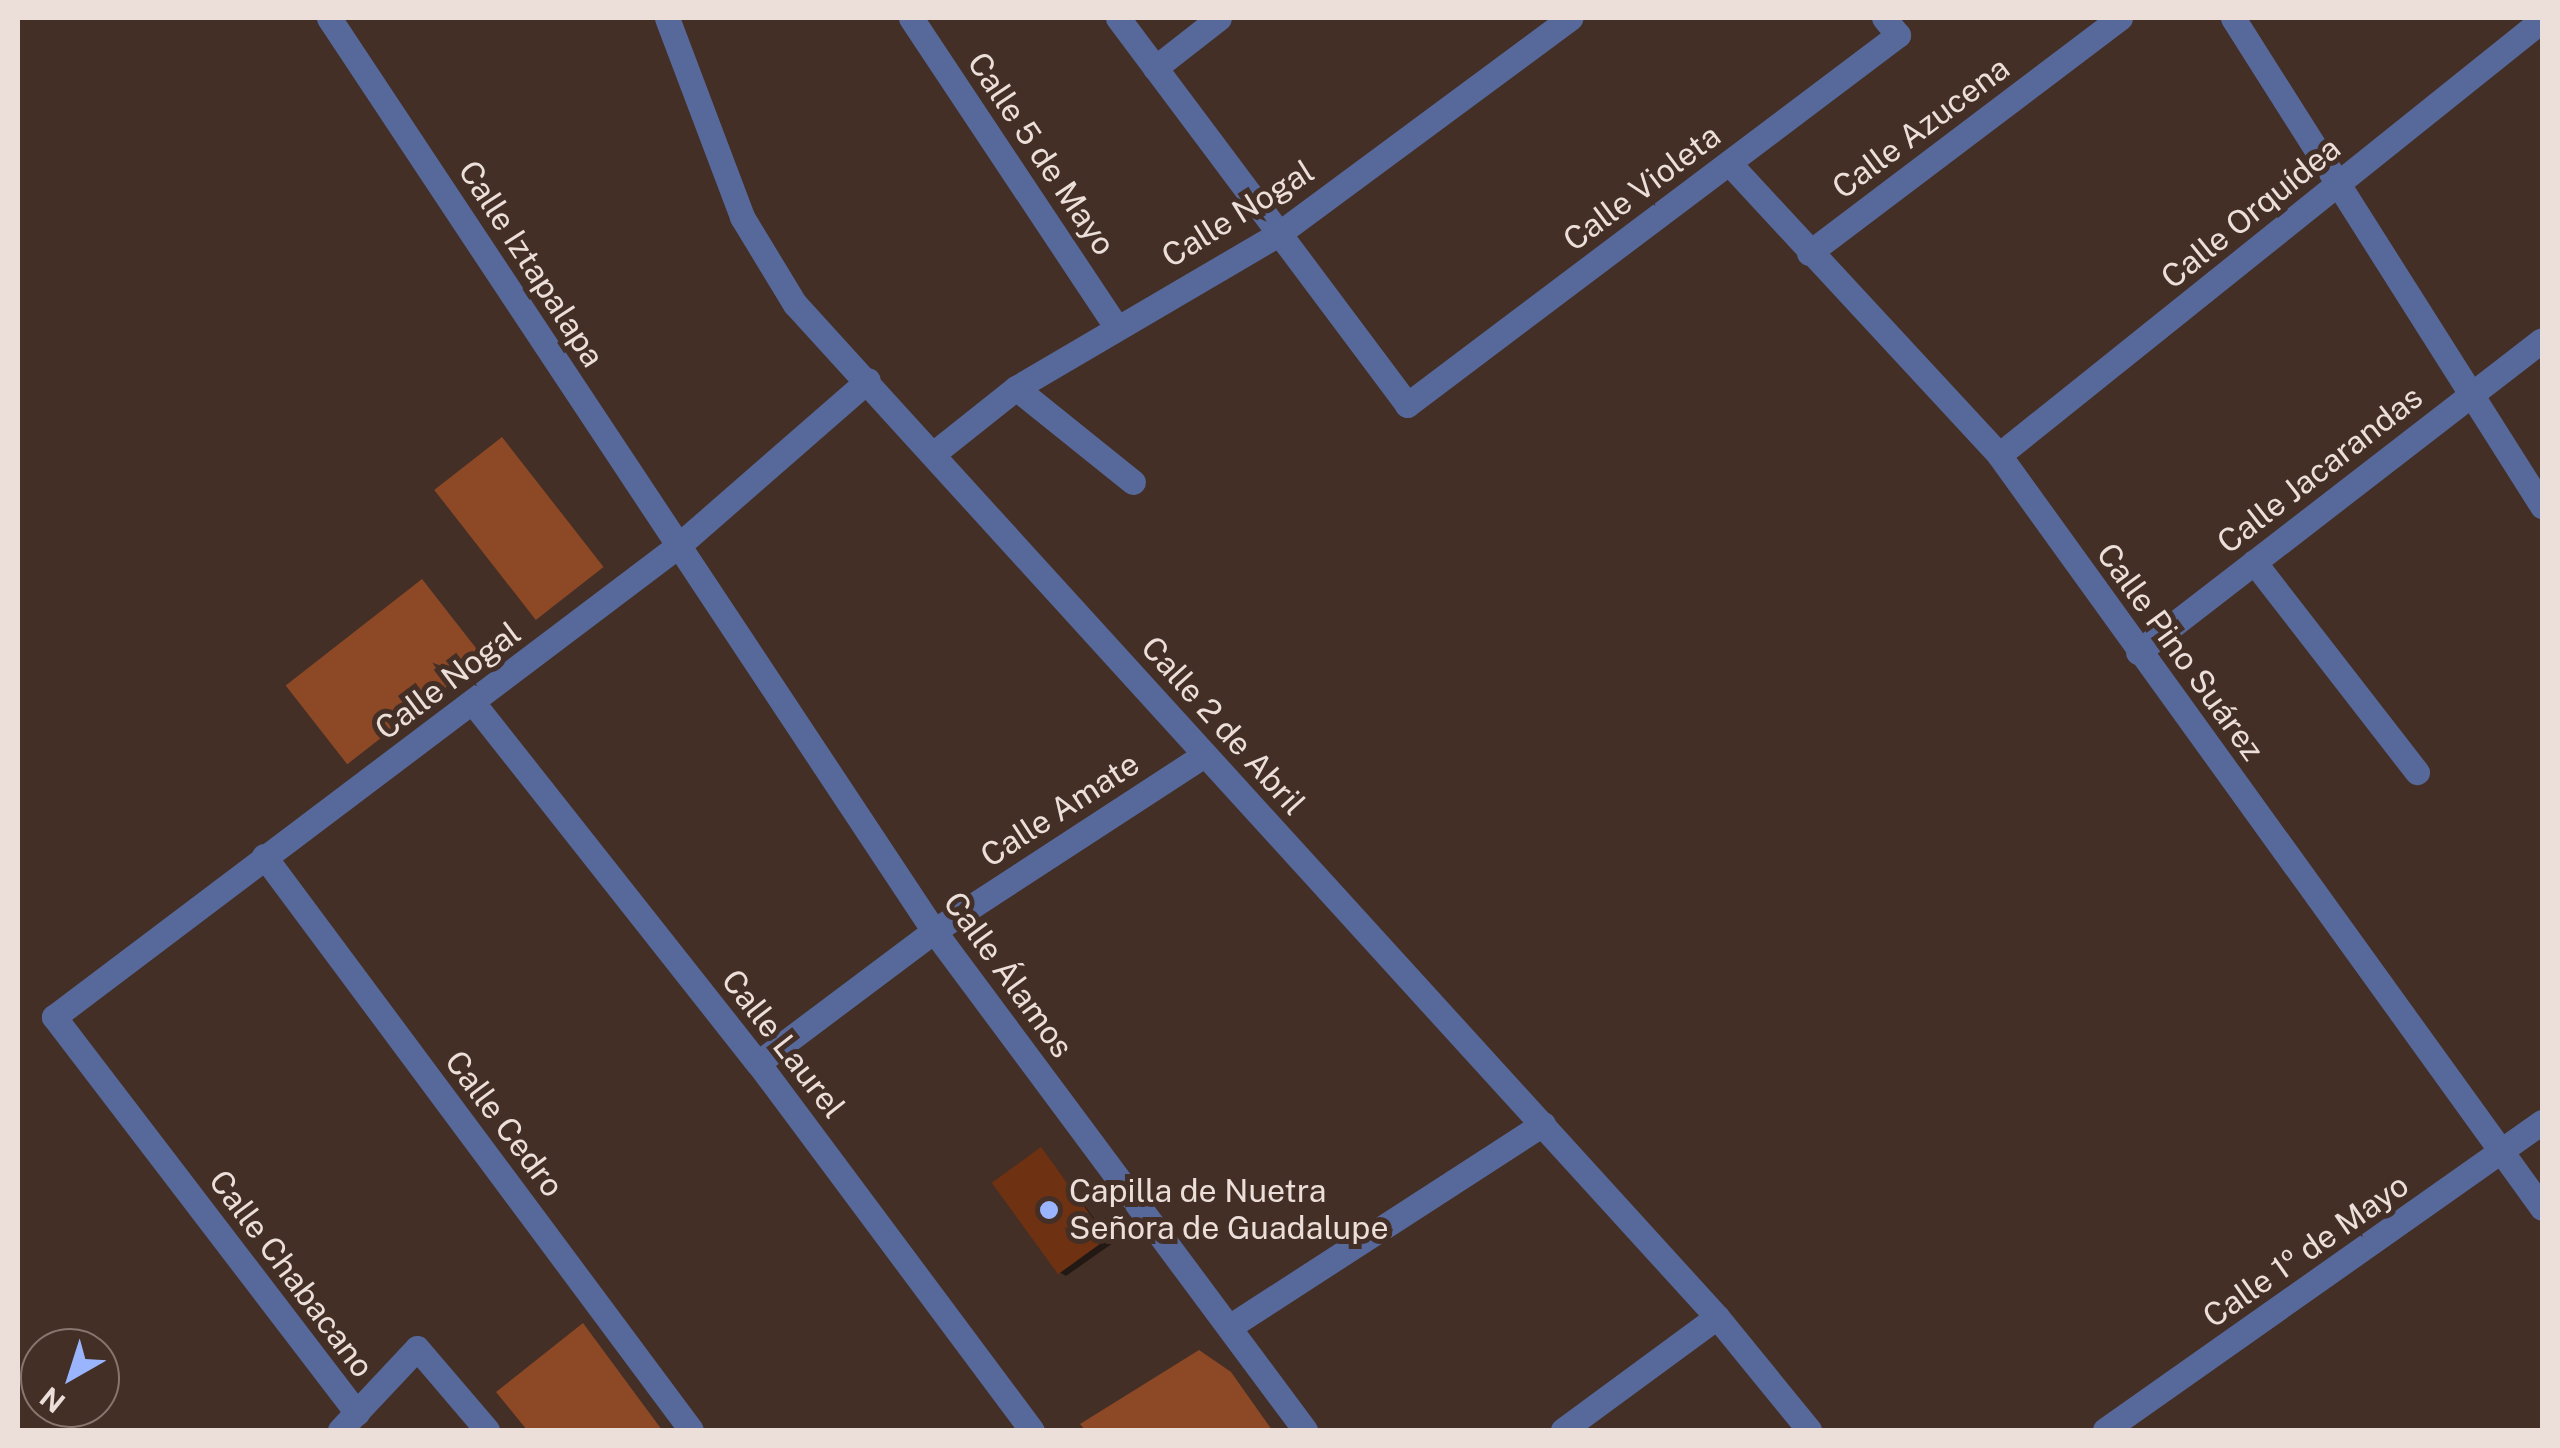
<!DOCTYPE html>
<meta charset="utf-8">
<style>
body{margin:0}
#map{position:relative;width:2560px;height:1448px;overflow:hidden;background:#432f26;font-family:"Public Sans",sans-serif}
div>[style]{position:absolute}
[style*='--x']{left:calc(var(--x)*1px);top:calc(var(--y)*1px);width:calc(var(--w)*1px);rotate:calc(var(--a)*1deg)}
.green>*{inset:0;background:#8d4826;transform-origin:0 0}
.shadow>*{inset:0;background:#0007}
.building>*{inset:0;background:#6e3111;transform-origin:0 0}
.minor>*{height:25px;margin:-12.5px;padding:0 12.5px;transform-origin:12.5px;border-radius:12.5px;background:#57689a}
.dots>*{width:28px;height:28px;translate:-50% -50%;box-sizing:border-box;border:5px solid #432f26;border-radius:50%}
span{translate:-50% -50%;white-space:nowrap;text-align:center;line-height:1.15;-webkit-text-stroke:10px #432f26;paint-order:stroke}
.street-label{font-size:32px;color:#ecded9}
.poi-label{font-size:32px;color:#ecded9}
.left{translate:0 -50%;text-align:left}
.frame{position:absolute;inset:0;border:20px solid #ecded9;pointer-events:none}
.north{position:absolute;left:20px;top:1328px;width:100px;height:100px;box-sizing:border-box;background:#432f26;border:2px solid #87756e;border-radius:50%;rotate:219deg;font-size:28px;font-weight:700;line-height:40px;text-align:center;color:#ecded9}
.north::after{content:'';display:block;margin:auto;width:35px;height:45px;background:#9ab5fd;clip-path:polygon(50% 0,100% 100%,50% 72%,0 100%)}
</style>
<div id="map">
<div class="green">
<div style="left:502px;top:437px;width:165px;height:86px;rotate:52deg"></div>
<div style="left:422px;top:579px;width:100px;height:173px;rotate:52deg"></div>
<div style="clip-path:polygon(583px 1323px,662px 1430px,527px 1430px,496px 1392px)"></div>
<div style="clip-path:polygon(1199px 1350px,1231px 1372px,1272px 1430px,1085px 1430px,1080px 1424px)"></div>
</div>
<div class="shadow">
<div style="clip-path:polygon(1041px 1149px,1113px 1243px,1066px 1276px,1059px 1272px)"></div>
</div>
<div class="building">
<div style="left:1041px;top:1147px;width:113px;height:61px;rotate:54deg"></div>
</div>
<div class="minor">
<div style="--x:329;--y:18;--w:1095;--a:56.47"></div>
<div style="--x:934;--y:931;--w:622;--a:53.37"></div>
<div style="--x:667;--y:18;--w:213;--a:69.3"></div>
<div style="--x:742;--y:217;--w:102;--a:58.7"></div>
<div style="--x:795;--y:304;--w:1370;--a:47.69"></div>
<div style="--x:1717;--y:1317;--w:146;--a:50.8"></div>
<div style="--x:911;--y:18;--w:371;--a:56.4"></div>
<div style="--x:1118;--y:18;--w:483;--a:53.2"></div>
<div style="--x:1407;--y:405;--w:615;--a:-37"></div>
<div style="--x:1898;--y:35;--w:22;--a:-129"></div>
<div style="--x:2233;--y:18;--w:578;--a:57.66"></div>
<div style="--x:1155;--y:68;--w:81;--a:-38"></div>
<div style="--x:1729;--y:163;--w:398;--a:47.2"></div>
<div style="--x:1999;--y:455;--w:928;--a:54.2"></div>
<div style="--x:1809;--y:253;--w:390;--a:-37.1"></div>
<div style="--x:1016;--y:388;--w:150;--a:38.8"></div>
<div style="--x:933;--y:454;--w:106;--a:-38.5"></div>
<div style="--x:1016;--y:388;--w:303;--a:-30.4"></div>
<div style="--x:1277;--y:235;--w:365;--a:-36.5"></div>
<div style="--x:1999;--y:455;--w:696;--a:-38.7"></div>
<div style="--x:2254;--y:562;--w:266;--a:52.2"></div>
<div style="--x:2138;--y:652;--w:510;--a:-37.68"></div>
<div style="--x:474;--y:704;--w:458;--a:51.7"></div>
<div style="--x:758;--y:1063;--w:458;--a:53.3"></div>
<div style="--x:264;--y:856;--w:715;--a:53.35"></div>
<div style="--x:758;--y:1063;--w:220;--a:-36.9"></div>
<div style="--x:934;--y:931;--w:322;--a:-33.1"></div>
<div style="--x:1229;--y:1327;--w:374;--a:-32.9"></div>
<div style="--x:357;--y:1413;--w:499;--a:-127.4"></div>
<div style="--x:54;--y:1017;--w:782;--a:-37.05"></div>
<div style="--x:678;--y:546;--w:252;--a:-41.1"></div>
<div style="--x:340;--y:1430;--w:112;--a:-46.8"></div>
<div style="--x:417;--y:1348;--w:108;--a:49.5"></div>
<div style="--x:1563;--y:1430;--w:191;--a:-36.3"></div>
<div style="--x:2105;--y:1430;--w:535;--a:-35.18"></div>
</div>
<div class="dots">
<div style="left:1049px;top:1210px;background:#9ab5fd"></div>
</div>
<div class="street-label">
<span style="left:1921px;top:128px;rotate:-37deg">Calle Azucena</span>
<span style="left:1041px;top:154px;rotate:56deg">Calle 5 de Mayo</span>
<span style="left:1642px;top:188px;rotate:-37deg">Calle Violeta</span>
<span style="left:2251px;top:213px;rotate:-39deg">Calle Orquídea</span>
<span style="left:1238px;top:214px;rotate:-32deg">Calle Nogal</span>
<span style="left:531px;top:264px;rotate:57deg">Calle Iztapalapa</span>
<span style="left:2320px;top:470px;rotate:-38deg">Calle Jacarandas</span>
<span style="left:2180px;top:652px;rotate:54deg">Calle Pino Suárez</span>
<span style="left:448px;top:681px;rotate:-37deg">Calle Nogal</span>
<span style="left:1223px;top:726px;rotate:48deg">Calle 2 de Abril</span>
<span style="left:1060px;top:810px;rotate:-33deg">Calle Amate</span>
<span style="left:1008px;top:975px;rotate:54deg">Calle Álamos</span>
<span style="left:783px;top:1044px;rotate:52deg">Calle Laurel</span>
<span style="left:504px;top:1124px;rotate:53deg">Calle Cedro</span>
<span style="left:2306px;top:1251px;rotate:-35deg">Calle 1º de Mayo</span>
<span style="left:291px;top:1274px;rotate:53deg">Calle Chabacano</span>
</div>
<div class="poi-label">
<span class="left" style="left:1069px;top:1210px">Capilla de Nuetra<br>Señora de Guadalupe</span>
</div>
<div class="frame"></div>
<div class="north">N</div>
</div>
